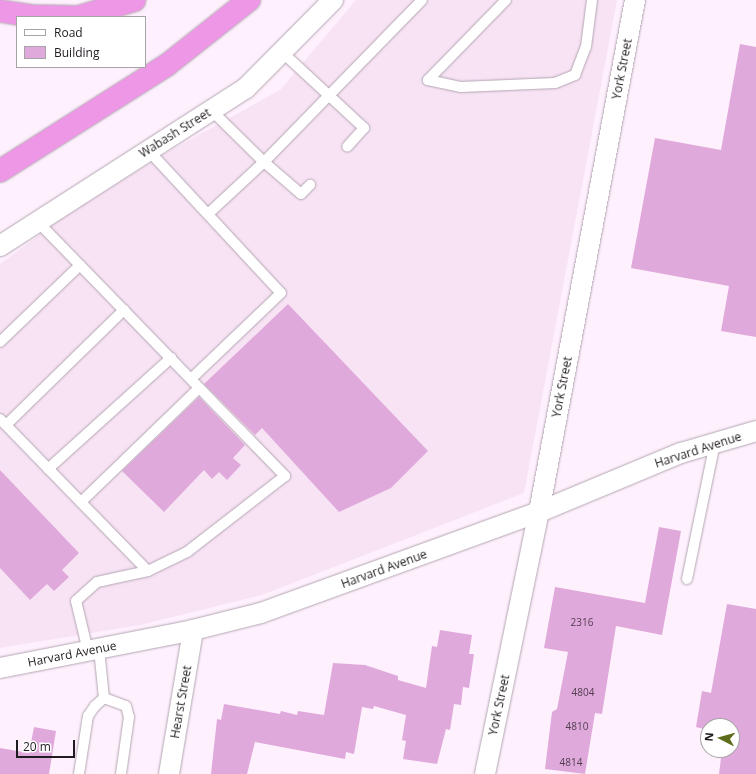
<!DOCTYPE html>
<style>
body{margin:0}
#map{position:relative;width:756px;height:774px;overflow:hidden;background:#fef0fd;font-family:"Open Sans",sans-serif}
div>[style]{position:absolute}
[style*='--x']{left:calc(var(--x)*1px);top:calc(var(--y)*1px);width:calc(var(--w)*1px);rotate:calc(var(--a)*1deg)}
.built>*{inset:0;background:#f8e3f5}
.building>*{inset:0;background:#e0a9db}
.roads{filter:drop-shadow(0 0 1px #b3a6b2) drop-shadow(0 0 1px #b3a6b2)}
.service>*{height:10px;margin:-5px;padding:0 5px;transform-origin:5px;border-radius:5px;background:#fff}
.minor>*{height:20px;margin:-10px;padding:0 10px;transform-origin:10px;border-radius:10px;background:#fff}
.motorway>*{height:22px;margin:-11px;padding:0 11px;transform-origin:11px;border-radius:11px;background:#ed97e6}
span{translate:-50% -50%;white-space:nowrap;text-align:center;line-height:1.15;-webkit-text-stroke:4px #fff;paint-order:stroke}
.number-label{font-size:10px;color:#503e4f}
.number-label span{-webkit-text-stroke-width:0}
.street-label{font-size:12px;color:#201b20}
.legend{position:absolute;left:16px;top:16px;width:130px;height:52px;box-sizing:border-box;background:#fff;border:1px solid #a6a4a6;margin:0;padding:5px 7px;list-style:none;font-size:12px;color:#201b20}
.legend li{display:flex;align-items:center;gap:8px;height:20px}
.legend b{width:20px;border:1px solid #a6a4a6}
.north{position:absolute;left:700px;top:718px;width:40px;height:40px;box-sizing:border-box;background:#fff;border:1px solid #a6a4a6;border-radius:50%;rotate:276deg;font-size:11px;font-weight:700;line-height:16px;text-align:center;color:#201b20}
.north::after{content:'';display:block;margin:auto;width:14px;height:18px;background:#5e6d19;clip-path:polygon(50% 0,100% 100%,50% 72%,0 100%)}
.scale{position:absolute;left:16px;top:740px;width:59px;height:18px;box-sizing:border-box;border:2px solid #201b20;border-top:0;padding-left:5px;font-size:12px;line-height:14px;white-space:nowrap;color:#201b20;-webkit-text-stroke:3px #fff;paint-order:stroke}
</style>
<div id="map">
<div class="built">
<div style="clip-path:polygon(356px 0,617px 0,524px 493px,262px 595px,140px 625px,0 648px,0 264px,69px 213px,173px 149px,280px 90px)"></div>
</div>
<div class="building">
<div style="clip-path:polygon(740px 44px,756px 47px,756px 337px,721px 331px,729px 286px,631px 268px,655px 138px,721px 150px)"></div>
<div style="clip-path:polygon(288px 304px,428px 451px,391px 488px,339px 512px,262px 428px,255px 435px,204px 384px)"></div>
<div style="clip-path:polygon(199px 397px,245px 445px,233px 458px,241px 465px,227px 480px,219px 472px,212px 479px,204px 470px,164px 512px,122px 471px)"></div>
<div style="clip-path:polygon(0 470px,79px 553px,62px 570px,69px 577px,54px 591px,47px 584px,30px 600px,0 568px)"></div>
<div style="clip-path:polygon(659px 527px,681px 531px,662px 635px,616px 626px,602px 714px,595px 713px,585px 774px,545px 769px,552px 712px,557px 709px,568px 652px,544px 648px,555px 587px,645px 603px)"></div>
<div style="clip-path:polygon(727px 604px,756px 609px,756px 774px,719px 774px,722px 750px,732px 750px,732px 726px,708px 726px,708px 730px,696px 727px,702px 691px,711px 693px)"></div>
<div style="clip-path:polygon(440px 630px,472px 635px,469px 654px,474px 654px,469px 688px,463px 687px,461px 705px,454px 704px,450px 730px,446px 729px,437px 764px,403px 759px,406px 741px,402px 740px,406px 715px,374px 706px,373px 709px,362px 707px,354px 754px,346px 752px,345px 759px,255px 742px,247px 774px,211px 774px,217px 719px,221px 720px,224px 704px,280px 714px,281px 711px,297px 715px,298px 711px,324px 715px,333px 663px,365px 665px,398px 676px,398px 680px,426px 688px,432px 646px,437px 647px)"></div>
<div style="clip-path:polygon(34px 727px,56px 731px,49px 774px,0 774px,0 748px,29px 753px)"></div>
</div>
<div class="roads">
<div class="service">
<div style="--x:506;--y:0;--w:112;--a:134.3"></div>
<div style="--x:428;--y:80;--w:34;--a:12"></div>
<div style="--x:461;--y:87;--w:94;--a:-2.4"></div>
<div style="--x:555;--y:83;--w:22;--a:-22"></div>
<div style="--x:575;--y:75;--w:30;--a:-69"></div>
<div style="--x:586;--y:47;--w:47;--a:-82.7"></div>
<div style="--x:282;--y:52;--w:112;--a:42.8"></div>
<div style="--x:364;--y:128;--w:25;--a:132"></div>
<div style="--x:211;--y:110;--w:74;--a:44.5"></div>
<div style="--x:264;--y:162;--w:49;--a:40.9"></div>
<div style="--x:301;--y:194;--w:13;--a:-45"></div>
<div style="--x:148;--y:150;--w:195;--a:47.1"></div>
<div style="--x:281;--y:293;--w:124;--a:136.3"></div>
<div style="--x:208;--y:214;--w:76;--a:-42.9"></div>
<div style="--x:264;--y:162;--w:226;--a:-45.7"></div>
<div style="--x:37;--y:221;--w:356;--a:45.8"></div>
<div style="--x:285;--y:476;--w:124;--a:142.2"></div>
<div style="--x:187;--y:552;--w:43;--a:154"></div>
<div style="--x:148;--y:571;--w:52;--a:167.8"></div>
<div style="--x:97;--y:582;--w:28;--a:138"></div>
<div style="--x:76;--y:601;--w:51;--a:76.5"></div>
<div style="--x:0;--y:342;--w:111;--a:-43.9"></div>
<div style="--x:0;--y:419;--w:212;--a:45.8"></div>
<div style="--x:6;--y:425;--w:165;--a:-44.3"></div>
<div style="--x:48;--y:469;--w:166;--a:-42.1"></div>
<div style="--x:81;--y:502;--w:164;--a:-44"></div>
<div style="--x:687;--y:579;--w:139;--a:-78.4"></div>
<div style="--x:99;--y:649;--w:49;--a:84.2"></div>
<div style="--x:104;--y:698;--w:23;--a:20"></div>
<div style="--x:126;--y:706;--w:11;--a:75"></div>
<div style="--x:129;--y:717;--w:58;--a:98"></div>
<div style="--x:79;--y:774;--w:59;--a:-81.2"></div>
<div style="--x:88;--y:716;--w:12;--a:-55"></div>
<div style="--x:95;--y:706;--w:12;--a:-42"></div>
</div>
<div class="minor">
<div style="--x:0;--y:246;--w:292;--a:-32.7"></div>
<div style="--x:246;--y:88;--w:124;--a:-45.3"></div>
<div style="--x:0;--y:668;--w:197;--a:-11.1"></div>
<div style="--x:193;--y:630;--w:70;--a:-14"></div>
<div style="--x:261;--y:613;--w:296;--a:-20"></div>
<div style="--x:539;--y:512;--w:154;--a:-22.6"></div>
<div style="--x:681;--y:453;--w:78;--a:-16.3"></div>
<div style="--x:169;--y:774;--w:146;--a:-80.5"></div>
<div style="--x:485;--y:774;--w:268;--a:-78.4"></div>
<div style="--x:539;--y:512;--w:521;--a:-79.38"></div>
</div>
<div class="motorway">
<div style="--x:0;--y:11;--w:30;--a:9"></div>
<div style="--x:30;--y:16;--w:48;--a:1.2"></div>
<div style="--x:78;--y:17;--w:59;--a:-16.6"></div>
<div style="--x:0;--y:171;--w:198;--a:-32.4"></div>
<div style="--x:167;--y:65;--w:105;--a:-38.4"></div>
</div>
</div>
<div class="number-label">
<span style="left:582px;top:623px">2316</span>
<span style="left:583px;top:693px">4804</span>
<span style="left:577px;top:727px">4810</span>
<span style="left:571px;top:763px">4814</span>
</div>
<div class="street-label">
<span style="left:622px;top:69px;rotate:-79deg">York Street</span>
<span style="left:175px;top:133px;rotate:-32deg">Wabash Street</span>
<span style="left:562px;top:387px;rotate:-79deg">York Street</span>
<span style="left:698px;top:450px;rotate:-18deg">Harvard Avenue</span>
<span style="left:384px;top:569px;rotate:-20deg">Harvard Avenue</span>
<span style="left:72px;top:654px;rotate:-11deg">Harvard Avenue</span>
<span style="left:181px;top:702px;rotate:-80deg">Hearst Street</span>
<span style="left:499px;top:705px;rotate:-78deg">York Street</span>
</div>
<ul class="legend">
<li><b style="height:5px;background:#fff"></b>Road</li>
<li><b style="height:11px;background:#e0a9db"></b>Building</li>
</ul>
<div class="north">N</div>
<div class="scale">20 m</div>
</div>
